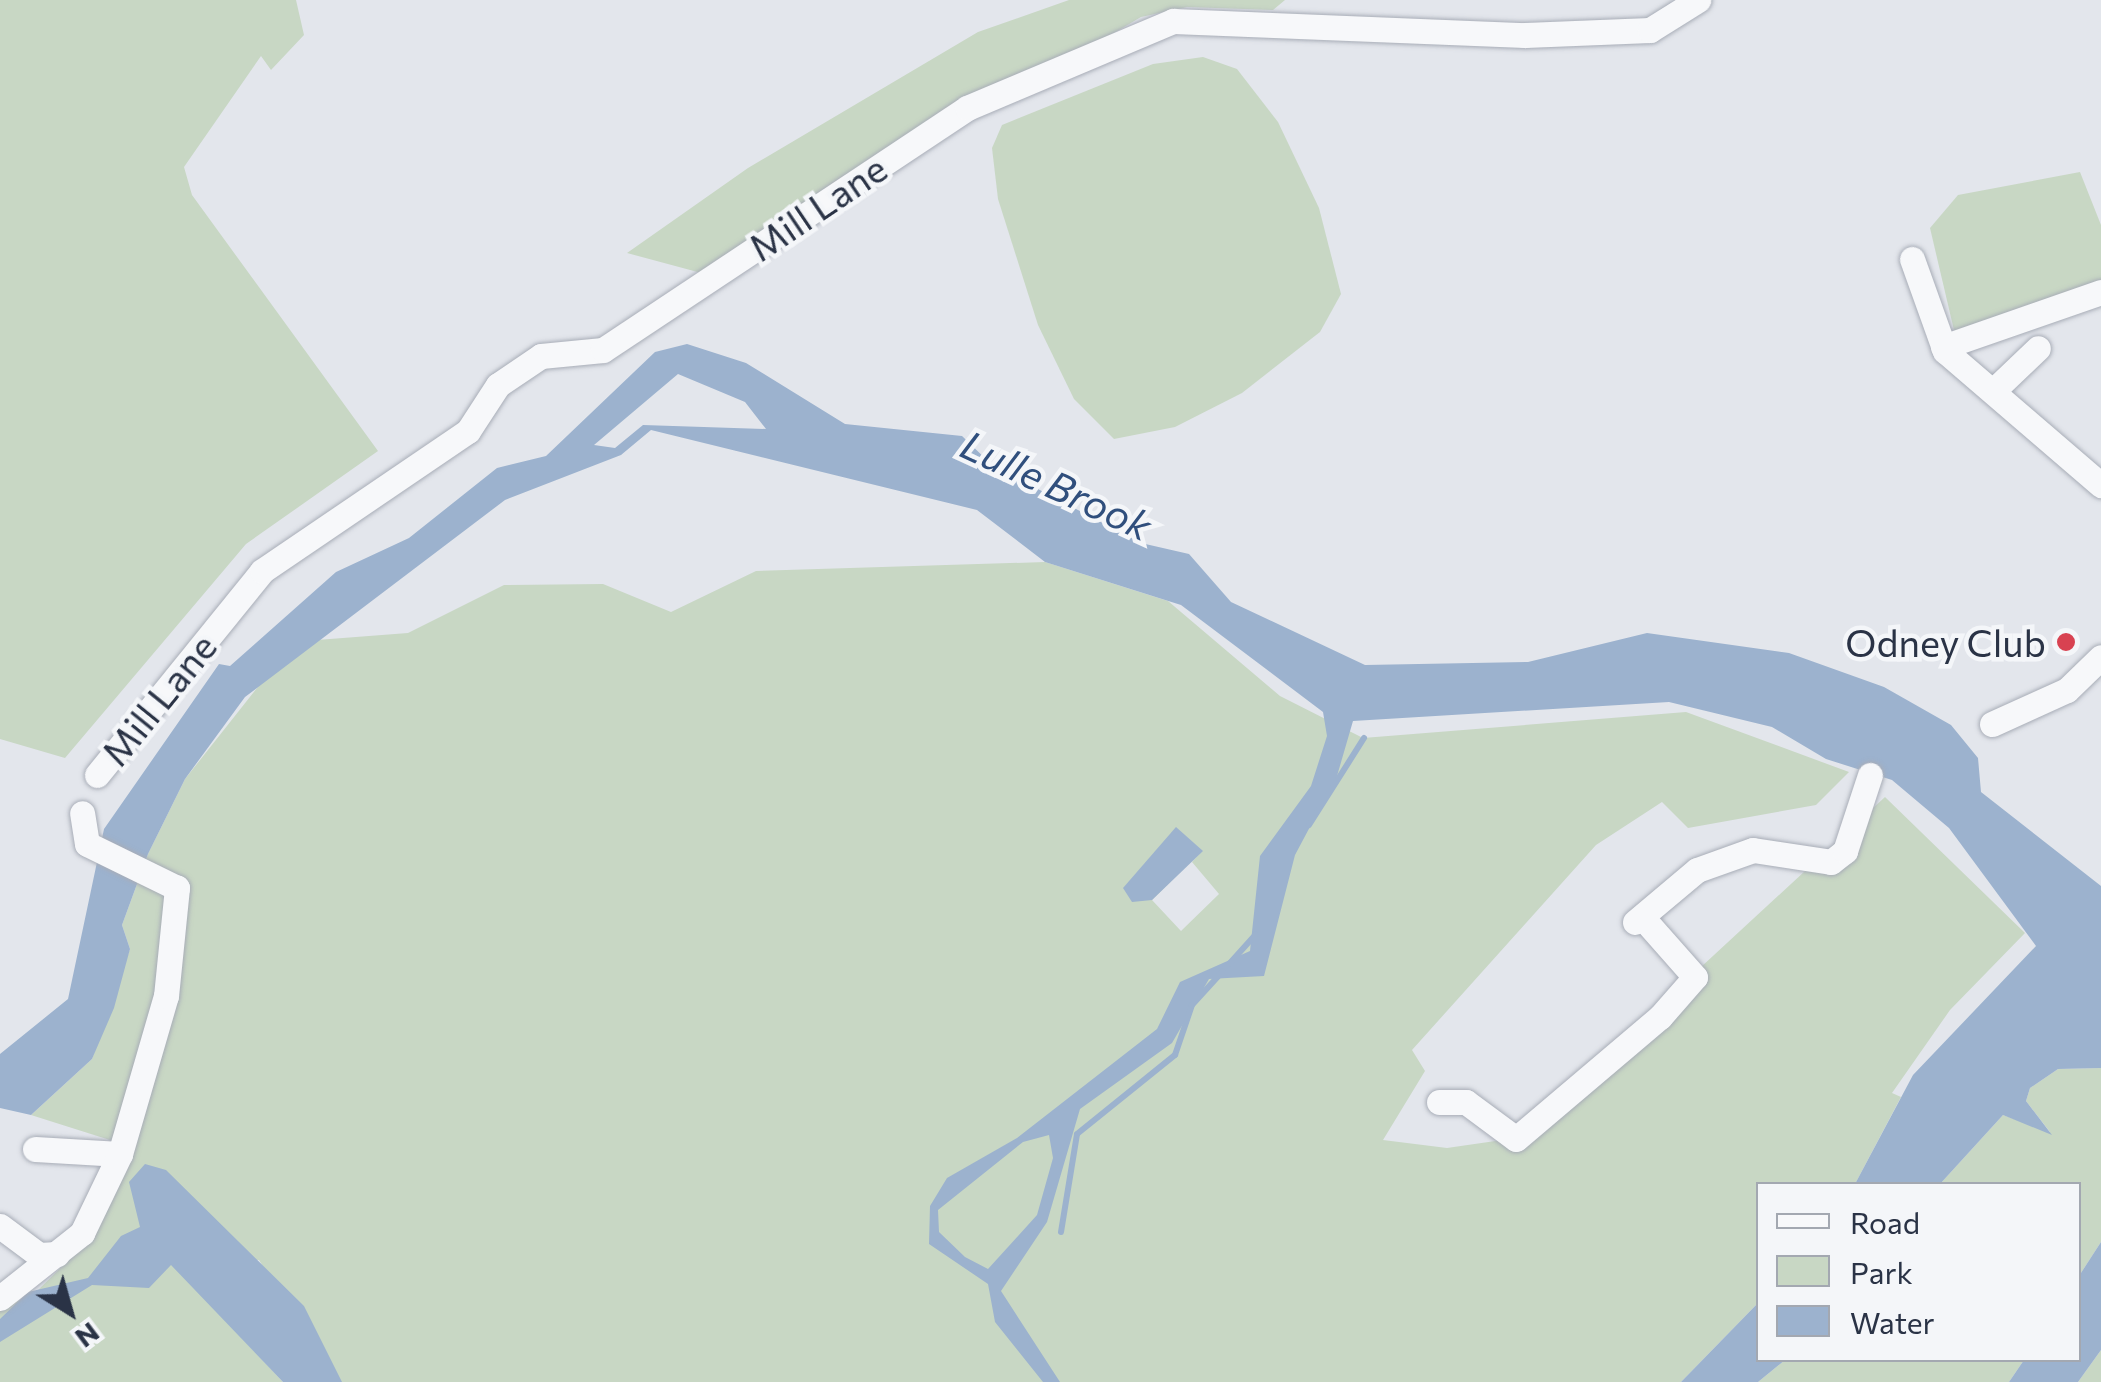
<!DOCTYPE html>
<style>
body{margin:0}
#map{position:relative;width:2101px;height:1382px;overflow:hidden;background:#e3e6ec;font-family:Commissioner,sans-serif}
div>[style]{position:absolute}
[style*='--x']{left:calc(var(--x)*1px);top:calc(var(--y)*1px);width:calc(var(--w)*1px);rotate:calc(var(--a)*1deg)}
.green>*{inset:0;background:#c8d7c4}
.water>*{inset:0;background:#9cb2ce}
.stream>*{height:6px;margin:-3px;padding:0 3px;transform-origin:3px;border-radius:3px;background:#9cb2ce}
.roads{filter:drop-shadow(0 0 2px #a8adb7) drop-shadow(0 0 2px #a8adb7)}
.minor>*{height:25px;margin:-12.5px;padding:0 12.5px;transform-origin:12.5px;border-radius:12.5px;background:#f7f8fa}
.dots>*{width:28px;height:28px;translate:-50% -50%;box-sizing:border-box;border:5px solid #f4f6f9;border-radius:50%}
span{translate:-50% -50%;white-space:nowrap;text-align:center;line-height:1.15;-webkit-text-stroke:9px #f4f6f9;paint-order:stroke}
.street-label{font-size:38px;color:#2a3346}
.poi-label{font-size:38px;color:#2a3346}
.right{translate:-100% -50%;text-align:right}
.water-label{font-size:40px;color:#304f7d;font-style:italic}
.legend{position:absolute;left:1756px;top:1182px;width:325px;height:180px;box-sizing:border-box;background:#f4f6f9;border:2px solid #a3a8b1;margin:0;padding:12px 18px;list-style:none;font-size:30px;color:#2a3346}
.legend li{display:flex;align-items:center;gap:20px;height:50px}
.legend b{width:50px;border:2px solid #a3a8b1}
.north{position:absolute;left:20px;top:1262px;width:100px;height:100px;-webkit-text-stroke:8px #f4f6f9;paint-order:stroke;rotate:143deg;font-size:28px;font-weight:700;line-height:40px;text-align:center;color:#2a3346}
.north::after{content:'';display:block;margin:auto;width:35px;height:45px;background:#2a3346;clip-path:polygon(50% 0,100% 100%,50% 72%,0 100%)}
</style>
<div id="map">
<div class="green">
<div style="clip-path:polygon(0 0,296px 0,304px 35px,271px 70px,261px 56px,184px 167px,192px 195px,378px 451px,246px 544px,65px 758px,0 739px)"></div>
<div style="clip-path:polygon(1069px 0,1285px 0,1273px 10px,1187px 7px,1141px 17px,705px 274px,627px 253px,748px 168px,978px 32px)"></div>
<div style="clip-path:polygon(1203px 57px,1237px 69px,1278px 122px,1319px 208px,1341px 294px,1320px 332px,1242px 393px,1175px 427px,1114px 439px,1074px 399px,1038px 325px,998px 199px,992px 148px,1002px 125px,1153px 64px)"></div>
<div style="clip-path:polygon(2080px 172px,2101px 225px,2101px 292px,1957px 343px,1930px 228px,1958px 195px)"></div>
<div style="clip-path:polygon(evenodd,1045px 562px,1168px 601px,1280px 696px,1363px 738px,1686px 712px,1849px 772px,1816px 805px,1688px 828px,1662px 802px,1596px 845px,1412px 1050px,1425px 1071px,1383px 1140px,1447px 1148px,1516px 1138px,1885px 797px,2025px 933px,1950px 1010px,1892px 1093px,1901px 1097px,1855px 1184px,1758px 1184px,1758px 1303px,1681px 1382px,337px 1382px,259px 1260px,172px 1264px,283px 1382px,0 1382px,0 1308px,33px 1295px,91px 1238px,113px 1141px,31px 1115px,92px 1059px,130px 949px,122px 925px,148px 854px,185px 779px,261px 683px,317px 640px,408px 633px,504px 585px,603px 584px,671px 612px,756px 571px,1045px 562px,1203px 850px,1192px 862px,1219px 894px,1181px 931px,1152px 900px,1203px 850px)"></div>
<div style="clip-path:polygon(2101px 1068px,2101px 1242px,2079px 1276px,2078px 1184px,1940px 1184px,2003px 1115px,2050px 1132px,2026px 1101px,2030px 1088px,2058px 1069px)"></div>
<div style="clip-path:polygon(2101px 1350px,2101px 1382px,2078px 1382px)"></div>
<div style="clip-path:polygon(1785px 1360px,2024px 1360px,2009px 1382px,1758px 1382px)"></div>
</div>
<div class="water">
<div style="clip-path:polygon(evenodd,687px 344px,746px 363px,845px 424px,962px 436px,992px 465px,1141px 543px,1189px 554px,1231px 602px,1365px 665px,1528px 662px,1647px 633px,1789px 653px,1884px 687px,1951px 725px,1978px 758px,1981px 792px,2101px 886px,2101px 1068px,2058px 1069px,2030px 1088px,2026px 1101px,2052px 1135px,2003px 1115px,1940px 1184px,1855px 1184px,1913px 1075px,2036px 946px,1949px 828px,1892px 780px,1826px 759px,1772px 727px,1669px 702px,1353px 721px,1337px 776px,1295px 855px,1264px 976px,1209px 979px,1172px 1043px,1080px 1109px,1047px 1222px,1001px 1291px,1060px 1382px,1043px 1382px,995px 1322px,988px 1284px,929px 1244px,930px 1206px,947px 1178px,1017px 1138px,1157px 1029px,1180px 982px,1250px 951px,1260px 856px,1311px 786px,1327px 736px,1323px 712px,1181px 605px,1045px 562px,977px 510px,651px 430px,621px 455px,505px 500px,245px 697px,185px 779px,148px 854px,122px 925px,130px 949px,114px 1008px,92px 1059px,31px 1115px,0 1108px,0 1054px,68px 999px,104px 829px,219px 664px,230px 666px,336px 572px,409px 538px,497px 468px,546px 456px,655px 352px,687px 344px,678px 374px,745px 402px,766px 429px,643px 425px,615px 448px,594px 445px,678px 374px,687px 344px,1049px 1135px,1053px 1158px,1037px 1215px,988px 1269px,965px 1257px,939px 1232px,938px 1210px,1023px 1142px,1049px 1135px)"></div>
<div style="clip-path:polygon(1176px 827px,1203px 851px,1152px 900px,1132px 902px,1123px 888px)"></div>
<div style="clip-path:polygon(145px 1164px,166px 1170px,304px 1306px,342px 1382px,283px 1382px,171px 1265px,149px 1288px,92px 1285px,0 1342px,0 1319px,28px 1292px,88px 1278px,121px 1236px,140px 1227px,129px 1182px)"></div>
<div style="clip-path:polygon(2101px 1242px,2101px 1350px,2078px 1382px,2009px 1382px,2024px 1360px,2078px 1360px,2079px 1276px)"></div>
<div style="clip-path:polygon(1758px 1303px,1758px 1360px,1785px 1360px,1758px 1382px,1681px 1382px)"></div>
</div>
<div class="stream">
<div style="--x:1309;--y:825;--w:103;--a:-57.7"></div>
<div style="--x:1230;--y:963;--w:38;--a:-48"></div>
<div style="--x:1061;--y:1232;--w:99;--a:-80.7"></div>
<div style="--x:1077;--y:1134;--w:126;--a:-38.9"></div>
<div style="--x:1175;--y:1055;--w:53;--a:-71.2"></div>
<div style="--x:1192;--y:1005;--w:45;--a:-47.7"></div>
</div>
<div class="roads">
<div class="minor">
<div style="--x:1912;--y:259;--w:98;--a:70.3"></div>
<div style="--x:1945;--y:351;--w:206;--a:40.7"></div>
<div style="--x:1943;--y:347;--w:167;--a:-19.2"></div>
<div style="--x:1993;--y:391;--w:62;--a:-43.7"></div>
<div style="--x:1992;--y:724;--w:82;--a:-24.4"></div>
<div style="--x:2067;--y:690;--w:47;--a:-44.1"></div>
<div style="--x:97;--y:775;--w:262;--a:-51"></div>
<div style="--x:262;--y:571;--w:249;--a:-34.2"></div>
<div style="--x:468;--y:431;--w:55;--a:-56.9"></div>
<div style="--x:498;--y:385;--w:52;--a:-34"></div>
<div style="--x:541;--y:356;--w:62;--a:-5.5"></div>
<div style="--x:603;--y:350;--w:437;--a:-33.6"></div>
<div style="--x:967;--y:108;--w:224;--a:-22.9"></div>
<div style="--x:1173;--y:21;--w:352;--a:2.3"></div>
<div style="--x:1525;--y:35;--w:125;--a:-2.3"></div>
<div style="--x:1650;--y:30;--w:57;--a:-32"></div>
<div style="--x:1635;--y:922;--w:81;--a:-40"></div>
<div style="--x:1697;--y:870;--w:59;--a:-19.7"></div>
<div style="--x:1753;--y:850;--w:79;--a:8.7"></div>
<div style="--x:1831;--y:862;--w:18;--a:-38"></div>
<div style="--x:1845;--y:851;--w:80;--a:-71.8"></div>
<div style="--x:1439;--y:1102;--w:27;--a:0"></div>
<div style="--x:1466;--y:1102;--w:62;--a:36.5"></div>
<div style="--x:1516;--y:1139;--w:189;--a:-40.3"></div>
<div style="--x:1660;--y:1017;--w:53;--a:-48.8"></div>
<div style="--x:1695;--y:977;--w:80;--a:-131.5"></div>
<div style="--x:35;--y:1149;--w:85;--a:3.4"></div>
<div style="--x:0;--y:1226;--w:49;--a:36.6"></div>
<div style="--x:39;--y:1255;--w:18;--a:-3"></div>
<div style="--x:0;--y:1298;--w:105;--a:-38.4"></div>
<div style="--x:82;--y:1233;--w:88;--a:-64.3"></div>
<div style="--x:120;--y:1154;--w:165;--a:-73.8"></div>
<div style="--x:166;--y:996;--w:109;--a:-84.2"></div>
<div style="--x:177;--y:888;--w:100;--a:-153.9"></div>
<div style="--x:87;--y:844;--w:31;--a:-99"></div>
</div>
</div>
<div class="dots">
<div style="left:2066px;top:642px;background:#d84251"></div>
</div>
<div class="street-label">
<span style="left:817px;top:207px;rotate:-34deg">Mill Lane</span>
<span style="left:158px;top:699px;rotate:-51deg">Mill Lane</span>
</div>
<div class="poi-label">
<span class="right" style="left:2046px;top:642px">Odney Club</span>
</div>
<div class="water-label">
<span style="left:1057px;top:484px;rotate:25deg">Lulle Brook</span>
</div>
<ul class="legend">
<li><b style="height:12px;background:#f7f8fa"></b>Road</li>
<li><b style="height:28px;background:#c8d7c4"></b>Park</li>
<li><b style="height:28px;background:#9cb2ce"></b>Water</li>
</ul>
<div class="north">N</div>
</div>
